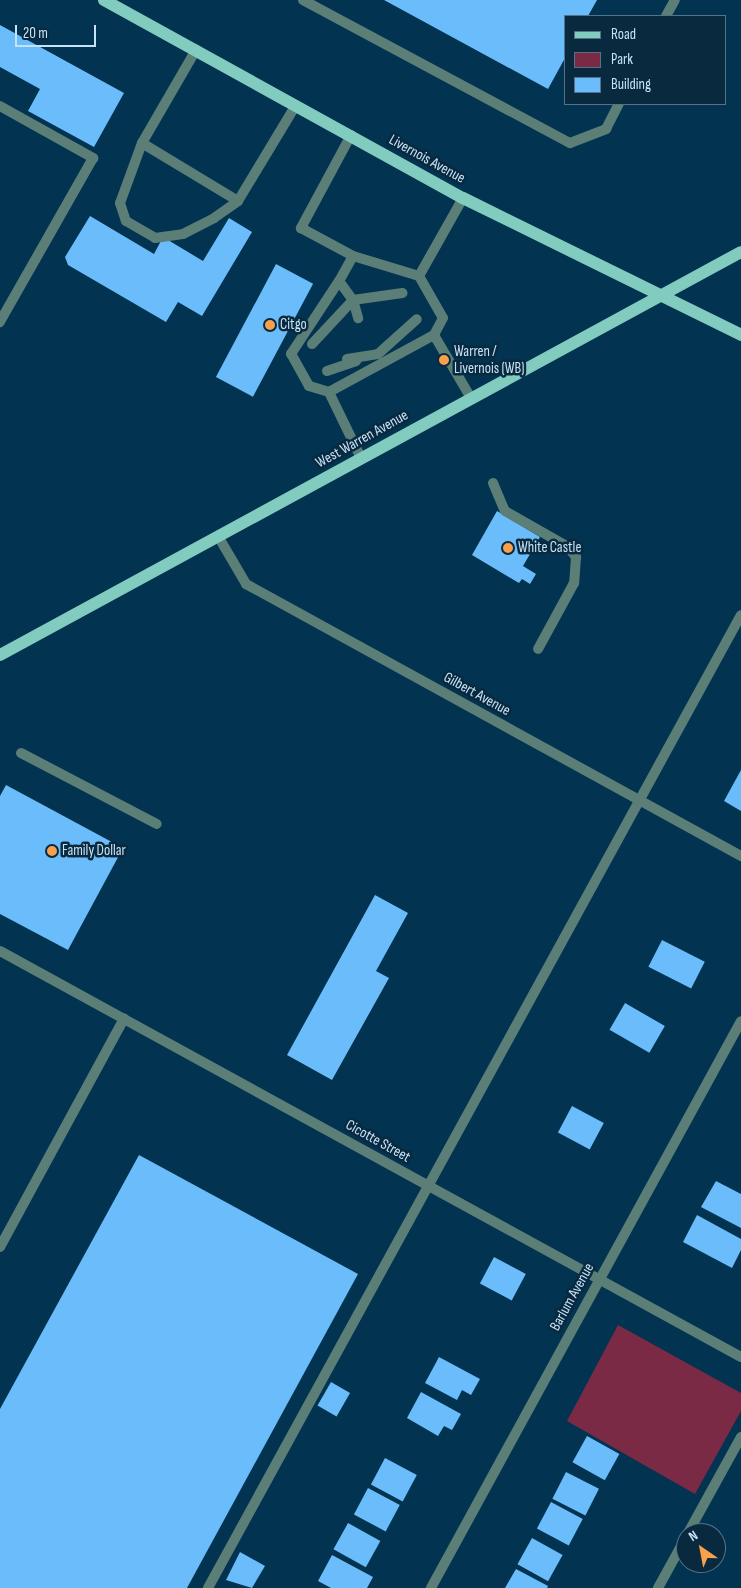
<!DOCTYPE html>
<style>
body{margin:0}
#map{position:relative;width:741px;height:1588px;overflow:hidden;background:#023351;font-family:"Sofia Sans Condensed",sans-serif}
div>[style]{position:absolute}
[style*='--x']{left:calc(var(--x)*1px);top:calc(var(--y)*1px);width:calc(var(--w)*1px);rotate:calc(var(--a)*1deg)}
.green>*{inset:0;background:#7b2a46}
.building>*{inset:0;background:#6abdfa;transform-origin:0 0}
.lane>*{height:10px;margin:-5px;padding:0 5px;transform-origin:5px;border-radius:5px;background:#5b7e77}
.street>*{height:10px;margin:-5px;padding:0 5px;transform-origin:5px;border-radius:5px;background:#5b7e77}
.primary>*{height:12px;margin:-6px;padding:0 6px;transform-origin:6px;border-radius:6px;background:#82cbbf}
.dots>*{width:14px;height:14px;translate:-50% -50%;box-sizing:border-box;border:2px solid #09293e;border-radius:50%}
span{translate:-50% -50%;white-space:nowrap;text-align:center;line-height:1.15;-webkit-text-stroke:5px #09293e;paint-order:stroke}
.street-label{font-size:15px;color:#c5e2f9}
.poi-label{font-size:15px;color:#c5e2f9}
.left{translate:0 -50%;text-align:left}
.legend{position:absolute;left:564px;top:15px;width:162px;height:90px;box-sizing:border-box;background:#09293e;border:1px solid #547389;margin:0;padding:6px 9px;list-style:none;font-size:15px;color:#c5e2f9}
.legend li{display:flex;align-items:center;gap:10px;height:25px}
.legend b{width:25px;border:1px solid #547389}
.north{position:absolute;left:676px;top:1523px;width:50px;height:50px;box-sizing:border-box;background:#09293e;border:1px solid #547389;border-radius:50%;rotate:327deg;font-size:14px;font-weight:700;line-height:20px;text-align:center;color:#c5e2f9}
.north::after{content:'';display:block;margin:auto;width:18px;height:22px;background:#f8a04b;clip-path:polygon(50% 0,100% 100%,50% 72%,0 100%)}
.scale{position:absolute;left:15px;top:25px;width:81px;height:22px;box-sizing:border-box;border:2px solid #c5e2f9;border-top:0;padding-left:6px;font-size:15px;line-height:18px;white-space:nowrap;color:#c5e2f9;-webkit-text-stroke:4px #09293e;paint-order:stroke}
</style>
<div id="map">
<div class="green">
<div style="clip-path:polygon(618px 1325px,741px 1393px,741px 1411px,695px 1494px,567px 1421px)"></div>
</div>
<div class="building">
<div style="clip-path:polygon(384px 0,597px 0,588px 16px,565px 16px,565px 58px,548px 89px)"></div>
<div style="clip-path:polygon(0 25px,124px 93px,94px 147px,28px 111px,40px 89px,0 67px)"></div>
<div style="clip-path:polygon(90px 216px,154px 254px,163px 237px,203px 261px,229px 218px,252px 232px,202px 316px,178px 302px,166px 322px,68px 265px,65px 257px)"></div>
<div style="left:276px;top:264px;width:42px;height:128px;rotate:28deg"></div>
<div style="clip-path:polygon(497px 511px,540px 537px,523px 566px,536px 574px,530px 584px,522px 579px,519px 583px,472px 555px)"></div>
<div style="clip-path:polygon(741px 770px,741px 811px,724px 801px)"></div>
<div style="clip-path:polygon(6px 785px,123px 848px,68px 950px,0 914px,0 796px)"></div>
<div style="clip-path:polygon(375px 895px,408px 913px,376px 971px,389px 978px,332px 1080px,287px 1055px)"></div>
<div style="left:662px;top:940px;width:48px;height:30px;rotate:27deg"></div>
<div style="left:625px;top:1003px;width:46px;height:31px;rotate:30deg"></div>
<div style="left:572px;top:1106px;width:36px;height:30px;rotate:28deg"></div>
<div style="clip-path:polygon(139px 1155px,358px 1274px,187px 1588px,0 1588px,0 1409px)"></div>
<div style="clip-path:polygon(716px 1181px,741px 1194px,741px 1228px,701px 1207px)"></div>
<div style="clip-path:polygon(697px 1215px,741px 1239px,741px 1250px,732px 1268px,683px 1242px)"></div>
<div style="left:494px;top:1257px;width:36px;height:30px;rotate:28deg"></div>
<div style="clip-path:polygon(439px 1357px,480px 1379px,471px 1395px,462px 1390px,457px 1400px,425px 1383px)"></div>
<div style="left:331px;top:1382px;width:22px;height:27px;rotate:30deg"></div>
<div style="clip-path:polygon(421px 1392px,461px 1414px,452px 1430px,444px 1426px,438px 1436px,407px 1418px)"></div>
<div style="left:587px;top:1436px;width:37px;height:30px;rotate:29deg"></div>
<div style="left:385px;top:1458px;width:36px;height:30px;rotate:28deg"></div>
<div style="left:566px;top:1472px;width:37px;height:30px;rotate:27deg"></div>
<div style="left:368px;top:1488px;width:36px;height:30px;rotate:28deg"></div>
<div style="left:551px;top:1502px;width:36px;height:30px;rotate:28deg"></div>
<div style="left:348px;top:1523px;width:37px;height:30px;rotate:29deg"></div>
<div style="left:532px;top:1538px;width:35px;height:30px;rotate:29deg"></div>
<div style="clip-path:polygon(240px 1552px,265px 1566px,252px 1588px,226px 1580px)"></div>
<div style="clip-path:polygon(332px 1555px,373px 1577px,367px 1588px,331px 1588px,318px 1581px)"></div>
<div style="clip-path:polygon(516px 1569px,548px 1586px,547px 1588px,505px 1588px)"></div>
</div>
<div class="lane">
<div style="--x:303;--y:0;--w:303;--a:28.2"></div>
<div style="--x:570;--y:143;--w:39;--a:-21"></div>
<div style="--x:606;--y:129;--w:28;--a:-63"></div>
<div style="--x:666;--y:16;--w:18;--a:-61"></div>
<div style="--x:0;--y:106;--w:107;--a:29.2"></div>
<div style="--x:93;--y:158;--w:189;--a:119.6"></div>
<div style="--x:351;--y:135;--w:106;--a:118.3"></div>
<div style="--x:301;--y:228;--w:59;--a:28.3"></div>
<div style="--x:353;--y:256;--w:69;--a:16.9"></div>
<div style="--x:419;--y:276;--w:90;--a:-60.6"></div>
<div style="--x:142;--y:143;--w:108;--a:-59.9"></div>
<div style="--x:238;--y:201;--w:112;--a:-148.9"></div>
<div style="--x:142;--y:143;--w:64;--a:110.1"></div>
<div style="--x:120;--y:203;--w:19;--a:72"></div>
<div style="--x:126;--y:221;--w:34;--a:30"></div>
<div style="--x:155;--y:238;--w:28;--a:-8"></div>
<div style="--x:183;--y:234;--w:35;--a:-27"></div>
<div style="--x:214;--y:218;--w:29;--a:-35"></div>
<div style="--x:238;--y:201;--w:112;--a:-58.9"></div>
<div style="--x:353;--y:256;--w:29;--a:119"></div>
<div style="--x:339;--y:281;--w:24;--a:54"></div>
<div style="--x:353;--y:300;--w:19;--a:74"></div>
<div style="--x:419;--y:276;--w:48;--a:60.3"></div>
<div style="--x:443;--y:318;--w:19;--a:118"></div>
<div style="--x:312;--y:344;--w:60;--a:-47"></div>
<div style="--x:353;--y:300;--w:50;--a:-8"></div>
<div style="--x:347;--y:359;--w:31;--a:-9"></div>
<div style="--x:378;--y:354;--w:52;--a:-41.9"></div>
<div style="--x:327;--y:371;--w:31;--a:-19"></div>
<div style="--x:329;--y:392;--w:21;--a:-163"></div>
<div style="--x:309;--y:386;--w:37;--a:-119"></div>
<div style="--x:291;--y:354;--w:87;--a:-56.7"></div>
<div style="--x:361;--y:458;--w:73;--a:-115.9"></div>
<div style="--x:329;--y:392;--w:119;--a:-28.5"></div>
<div style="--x:434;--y:335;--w:73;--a:59.6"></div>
<div style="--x:493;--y:483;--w:30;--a:67"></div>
<div style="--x:505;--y:511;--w:73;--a:29.7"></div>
<div style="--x:568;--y:547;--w:13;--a:51"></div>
<div style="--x:576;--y:557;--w:26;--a:94"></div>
<div style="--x:574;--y:583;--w:75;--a:118.6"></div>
<div style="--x:21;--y:753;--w:153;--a:27.6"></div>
<div style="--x:0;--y:1247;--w:260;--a:-61.5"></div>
<div style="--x:688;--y:1533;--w:110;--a:-61.1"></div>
<div style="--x:208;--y:1588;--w:1109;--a:-61.29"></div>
<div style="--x:658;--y:1588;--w:58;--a:-61.2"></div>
</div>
<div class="street">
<div style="--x:218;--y:536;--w:56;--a:59.7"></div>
<div style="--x:246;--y:584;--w:565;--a:28.79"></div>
<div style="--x:0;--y:951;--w:845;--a:28.72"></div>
<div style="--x:431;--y:1588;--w:646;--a:-61.33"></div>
</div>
<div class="primary">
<div style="--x:104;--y:0;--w:410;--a:28.9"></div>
<div style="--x:463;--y:198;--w:310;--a:26.2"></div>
<div style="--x:0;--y:655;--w:843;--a:-28.54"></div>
</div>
<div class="dots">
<div style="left:270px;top:325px;background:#f8a04b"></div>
<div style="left:444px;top:360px;background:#f8a04b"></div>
<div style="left:508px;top:548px;background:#f8a04b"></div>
<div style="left:52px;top:851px;background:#f8a04b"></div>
</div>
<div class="street-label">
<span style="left:427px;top:159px;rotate:29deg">Livernois Avenue</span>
<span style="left:362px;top:439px;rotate:-29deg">West Warren Avenue</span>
<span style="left:477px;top:694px;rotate:29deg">Gilbert Avenue</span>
<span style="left:378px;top:1141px;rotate:29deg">Cicotte Street</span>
<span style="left:572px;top:1297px;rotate:-61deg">Barlum Avenue</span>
</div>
<div class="poi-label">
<span class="left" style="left:280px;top:325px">Citgo</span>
<span class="left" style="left:454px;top:360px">Warren /<br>Livernois (WB)</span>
<span class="left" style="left:518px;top:548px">White Castle</span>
<span class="left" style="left:62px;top:851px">Family Dollar</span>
</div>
<ul class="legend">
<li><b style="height:6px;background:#82cbbf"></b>Road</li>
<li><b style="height:14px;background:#7b2a46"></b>Park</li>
<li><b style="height:14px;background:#6abdfa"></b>Building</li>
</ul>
<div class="north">N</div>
<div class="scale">20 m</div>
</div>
